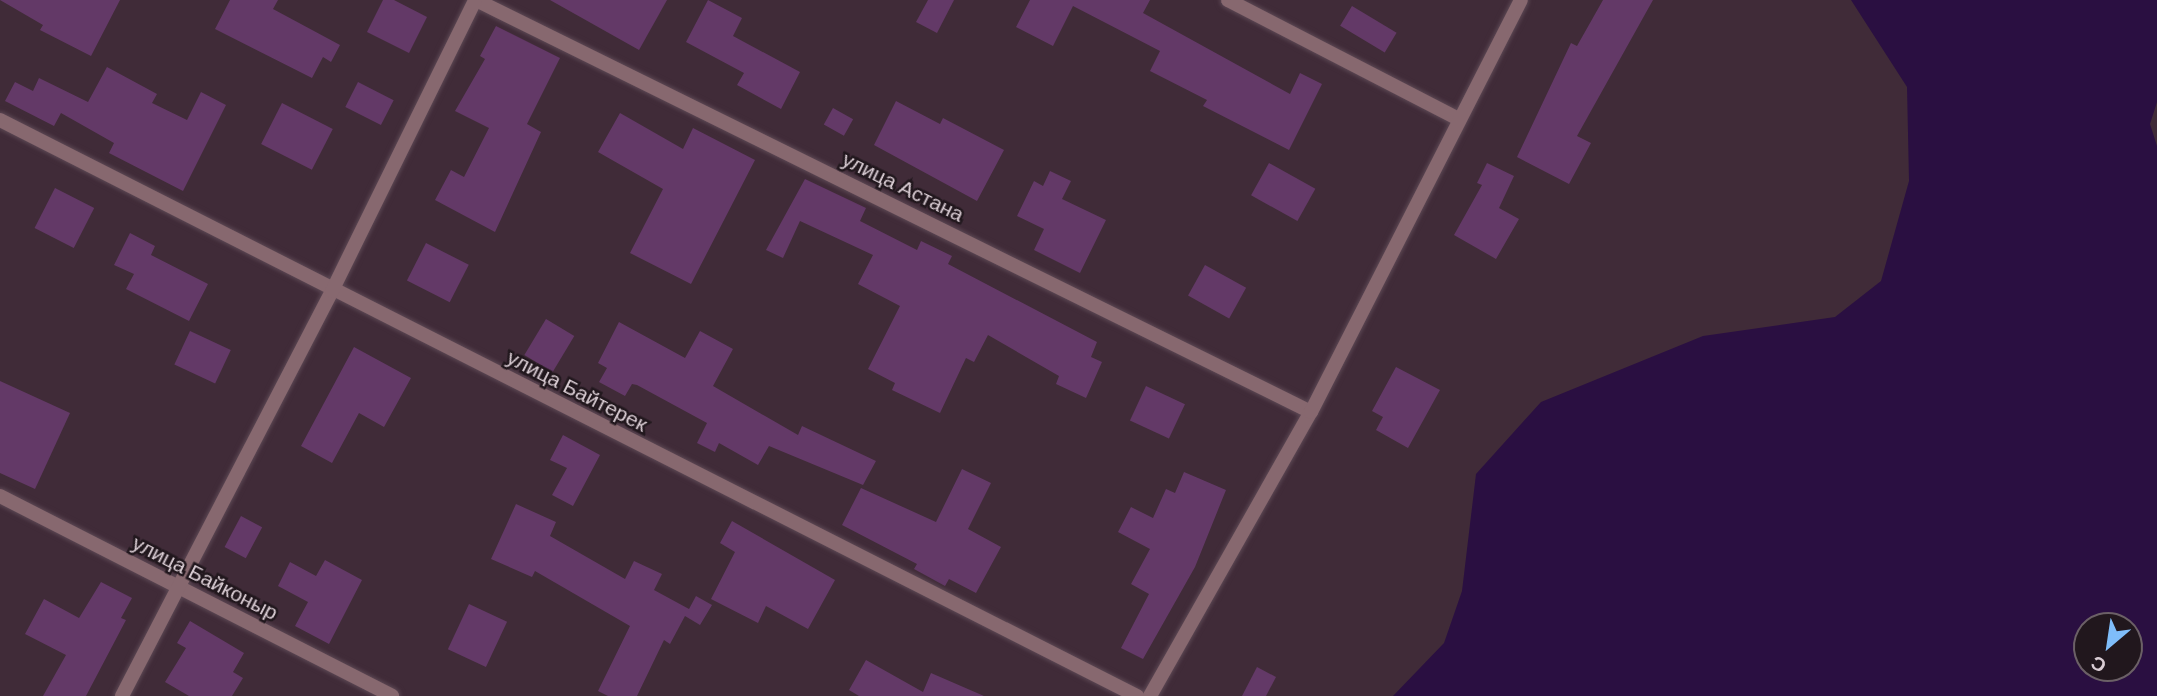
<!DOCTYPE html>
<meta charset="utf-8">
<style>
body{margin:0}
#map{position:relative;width:2157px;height:696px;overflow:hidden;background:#402b38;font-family:"DM Sans",sans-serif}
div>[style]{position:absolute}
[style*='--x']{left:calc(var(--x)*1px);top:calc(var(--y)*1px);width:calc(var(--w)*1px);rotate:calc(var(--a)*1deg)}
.water>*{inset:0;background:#2a0f41}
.building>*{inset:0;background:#633967;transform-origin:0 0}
.roads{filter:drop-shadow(0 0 2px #5c4854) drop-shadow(0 0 2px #5c4854)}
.street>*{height:14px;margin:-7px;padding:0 7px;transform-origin:7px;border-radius:7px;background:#87686f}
span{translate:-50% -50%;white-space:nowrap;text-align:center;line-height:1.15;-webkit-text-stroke:5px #21171d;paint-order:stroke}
.street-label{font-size:21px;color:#dacdd4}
.north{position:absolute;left:2073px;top:612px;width:70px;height:70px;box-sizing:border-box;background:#21171d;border:2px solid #6b6066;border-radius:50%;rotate:209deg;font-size:19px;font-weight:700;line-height:28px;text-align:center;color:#dacdd4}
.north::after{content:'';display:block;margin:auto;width:24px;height:32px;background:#7fbdfa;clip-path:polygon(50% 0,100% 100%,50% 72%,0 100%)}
</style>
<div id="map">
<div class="water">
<div style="clip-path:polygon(evenodd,1851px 0,2157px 0,2157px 102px,2150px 124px,2157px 146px,2157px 696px,1393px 696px,1444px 643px,1462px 591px,1476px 474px,1541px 402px,1703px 336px,1835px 317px,1881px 281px,1909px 181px,1907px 87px,1851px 0,2087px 626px,2129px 626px,2129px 668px,2087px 668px,2087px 626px)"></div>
</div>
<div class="building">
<div style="clip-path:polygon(0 0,120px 0,91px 56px,40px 30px,43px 25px)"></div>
<div style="clip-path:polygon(230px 0,278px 0,273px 9px,340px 45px,331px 62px,323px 57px,312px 78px,215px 29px)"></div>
<div style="clip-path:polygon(383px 0,394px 0,427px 17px,409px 53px,367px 32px)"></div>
<div style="clip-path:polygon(550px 0,667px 0,639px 50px)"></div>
<div style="clip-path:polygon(708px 0,742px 18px,733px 36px,800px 72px,781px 109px,737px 85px,744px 73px,686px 42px)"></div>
<div style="clip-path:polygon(928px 0,954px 0,937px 33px,916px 22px)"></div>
<div style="clip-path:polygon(1030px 0,1150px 0,1143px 13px,1290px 94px,1300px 73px,1322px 84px,1289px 150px,1203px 106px,1207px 100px,1150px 71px,1160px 51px,1073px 6px,1053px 46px,1016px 27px)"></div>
<div style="clip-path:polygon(1603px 0,1653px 0,1577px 136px,1591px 143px,1569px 184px,1517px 157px,1571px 43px,1577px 46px)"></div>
<div style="left:1352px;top:6px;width:52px;height:23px;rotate:31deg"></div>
<div style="clip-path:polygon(496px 26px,560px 58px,527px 124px,541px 132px,495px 232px,435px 200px,451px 170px,464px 177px,489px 128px,455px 111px,485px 59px,480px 56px)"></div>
<div style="clip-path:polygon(107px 67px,157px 94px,152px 103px,187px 120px,201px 92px,226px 105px,183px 191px,109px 153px,114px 143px,61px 113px,54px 126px,5px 101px,15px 82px,33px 91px,39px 78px,88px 102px)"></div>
<div style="left:358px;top:82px;width:40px;height:28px;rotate:27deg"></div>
<div style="clip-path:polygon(896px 101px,940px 124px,943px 118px,1004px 150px,977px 201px,874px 145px)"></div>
<div style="left:282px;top:103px;width:57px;height:46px;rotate:27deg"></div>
<div style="left:833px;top:108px;width:23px;height:19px;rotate:29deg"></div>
<div style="clip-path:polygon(620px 113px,683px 149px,693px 128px,755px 160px,691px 284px,630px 253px,663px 189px,598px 152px)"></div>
<div style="left:1269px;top:163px;width:53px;height:37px;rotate:29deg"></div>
<div style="clip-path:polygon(1487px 163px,1514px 176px,1499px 208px,1519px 219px,1496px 259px,1454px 235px,1482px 185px,1477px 183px)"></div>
<div style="clip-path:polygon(1050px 171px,1071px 181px,1062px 199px,1106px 220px,1080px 273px,1034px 250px,1044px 229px,1017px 216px,1034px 181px,1043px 186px)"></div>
<div style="clip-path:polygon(805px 179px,866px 208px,860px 221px,917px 250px,921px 241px,952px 256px,948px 264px,1097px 342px,1091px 357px,1102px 362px,1086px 398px,1056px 384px,1059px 376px,988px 335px,974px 362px,966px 358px,940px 413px,892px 390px,895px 383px,868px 369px,900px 306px,858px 284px,873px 255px,800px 221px,783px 258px,766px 250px)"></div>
<div style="left:55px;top:188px;width:44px;height:45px;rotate:27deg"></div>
<div style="clip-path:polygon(130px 233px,155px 246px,151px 255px,208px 284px,189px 321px,126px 289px,134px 274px,114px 265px)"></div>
<div style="left:426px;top:243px;width:48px;height:42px;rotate:27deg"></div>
<div style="left:1205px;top:265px;width:47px;height:35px;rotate:29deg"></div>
<div style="left:546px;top:319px;width:33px;height:42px;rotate:31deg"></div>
<div style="clip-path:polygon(619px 322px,685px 358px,700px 331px,733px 349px,713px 386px,798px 435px,802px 426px,876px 461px,863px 485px,769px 446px,758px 465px,719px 443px,715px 452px,697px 443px,707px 423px,637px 385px,632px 384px,625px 396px,599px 382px,607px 368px,598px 363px)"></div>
<div style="left:190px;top:331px;width:45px;height:37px;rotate:25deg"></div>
<div style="clip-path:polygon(354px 347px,411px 378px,384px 427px,359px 413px,332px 463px,301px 446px)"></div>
<div style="clip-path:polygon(1396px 367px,1440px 390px,1408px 448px,1376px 430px,1383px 417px,1372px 411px)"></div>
<div style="clip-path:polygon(0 381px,70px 413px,35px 489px,0 473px)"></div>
<div style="left:1146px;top:386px;width:43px;height:38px;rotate:25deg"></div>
<div style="clip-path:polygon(563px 435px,600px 455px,573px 506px,552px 495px,567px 468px,550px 460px)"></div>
<div style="clip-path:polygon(962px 469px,991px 483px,968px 529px,1001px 547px,976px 593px,949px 579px,945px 586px,914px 569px,917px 564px,842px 525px,861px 488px,936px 522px)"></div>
<div style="clip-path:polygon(1184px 472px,1226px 490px,1195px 567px,1143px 659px,1121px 648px,1149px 594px,1131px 584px,1150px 549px,1118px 532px,1131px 507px,1153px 518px,1166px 489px,1175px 493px)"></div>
<div style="clip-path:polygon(516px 504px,556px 522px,550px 536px,625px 579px,634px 561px,662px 574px,654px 590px,689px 609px,696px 596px,712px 605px,700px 625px,685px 616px,670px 644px,664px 640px,637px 696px,608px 696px,598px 691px,630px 626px,535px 571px,532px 577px,491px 559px)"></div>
<div style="left:241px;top:516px;width:24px;height:35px;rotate:28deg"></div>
<div style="clip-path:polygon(732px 521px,835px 580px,808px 629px,766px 606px,758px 623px,711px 599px,735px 552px,720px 543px)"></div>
<div style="clip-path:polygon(325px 560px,362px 580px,329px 644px,295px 626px,308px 602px,278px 586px,290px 562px,316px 576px)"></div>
<div style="clip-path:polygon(101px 582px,132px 598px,121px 618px,126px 620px,86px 696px,43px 696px,66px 655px,25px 634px,44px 599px,79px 618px)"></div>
<div style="left:469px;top:604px;width:42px;height:50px;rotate:25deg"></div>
<div style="clip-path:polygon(190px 621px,244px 653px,233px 672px,243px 678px,232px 696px,189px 696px,165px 682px,186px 648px,177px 643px)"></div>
<div style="clip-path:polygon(866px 660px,923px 692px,931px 673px,984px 696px,859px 696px,849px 690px)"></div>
<div style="clip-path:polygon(1257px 667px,1276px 677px,1266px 696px,1242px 696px)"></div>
</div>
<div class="roads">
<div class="street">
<div style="--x:476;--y:0;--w:931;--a:26.26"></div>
<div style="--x:1228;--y:0;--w:260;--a:27.3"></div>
<div style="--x:0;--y:120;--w:1275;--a:26.87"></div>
<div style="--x:0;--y:496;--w:440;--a:27"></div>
<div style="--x:122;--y:696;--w:456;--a:-62.6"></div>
<div style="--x:332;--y:291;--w:324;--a:-63.8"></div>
<div style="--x:1150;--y:696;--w:326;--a:-60.5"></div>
<div style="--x:1311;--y:412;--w:462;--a:-63"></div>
</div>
</div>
<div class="street-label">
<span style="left:903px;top:187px;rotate:26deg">улица Астана</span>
<span style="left:577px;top:391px;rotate:27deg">улица Байтерек</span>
<span style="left:205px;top:578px;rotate:27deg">улица Байконыр</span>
</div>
<div class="north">С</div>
</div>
